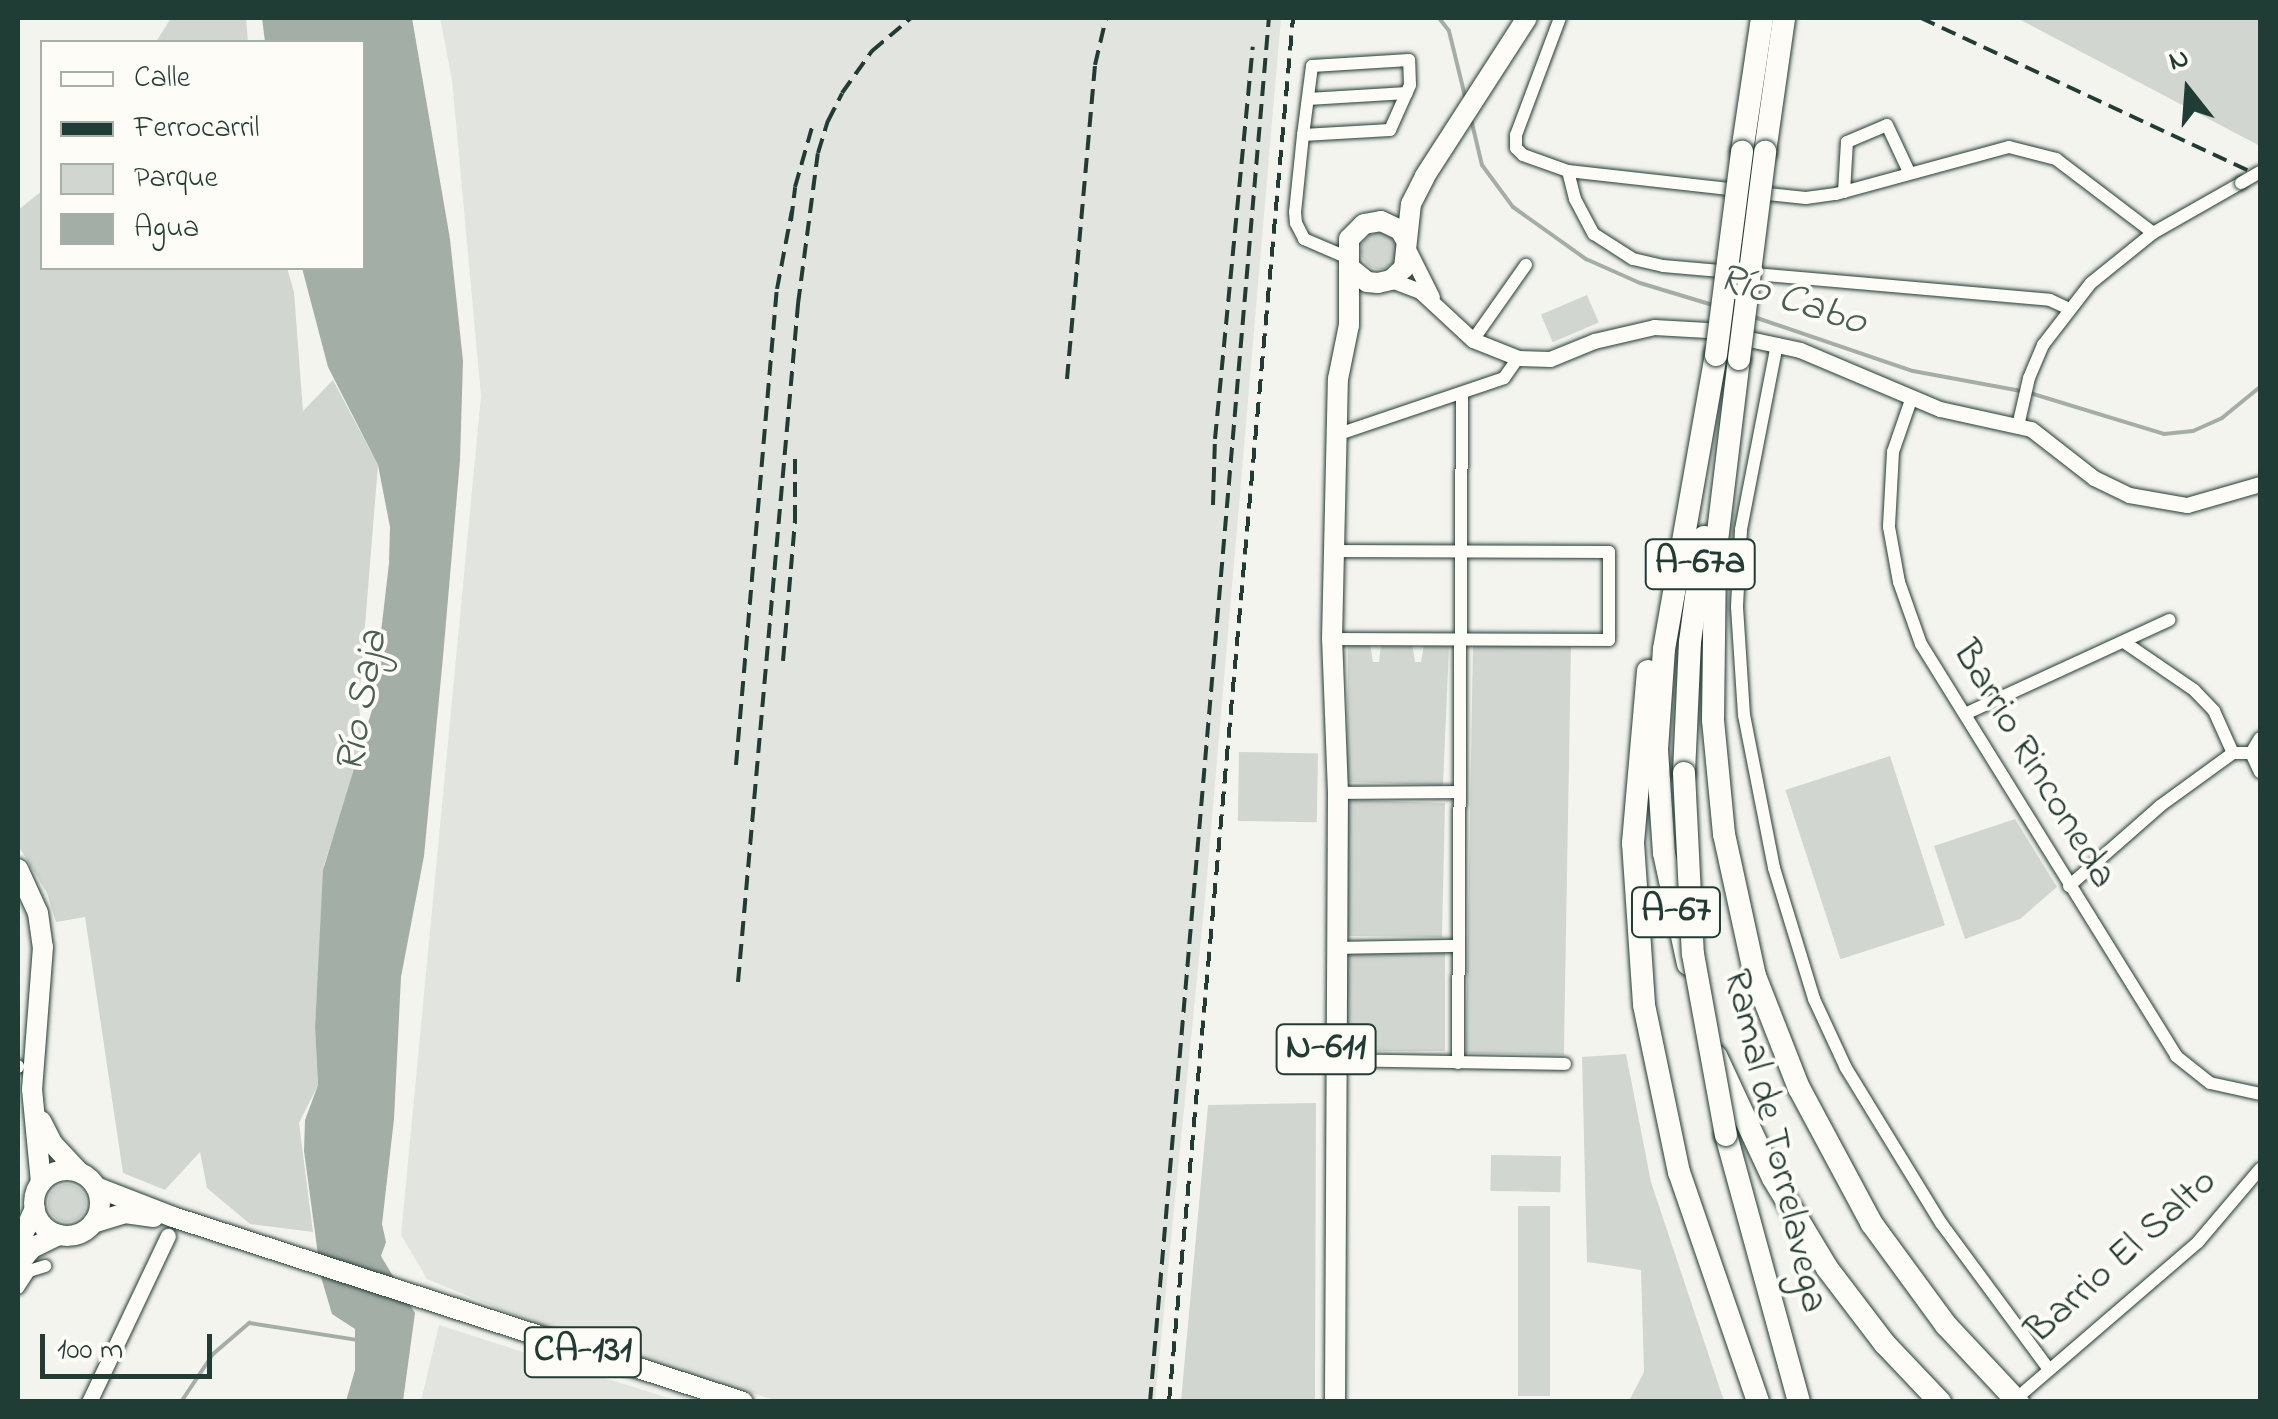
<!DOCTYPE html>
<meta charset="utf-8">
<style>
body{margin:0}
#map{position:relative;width:2278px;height:1419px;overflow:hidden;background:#f4f4ef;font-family:"Indie Flower",sans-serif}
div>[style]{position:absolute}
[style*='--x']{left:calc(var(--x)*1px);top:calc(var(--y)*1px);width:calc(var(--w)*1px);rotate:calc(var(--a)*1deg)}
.built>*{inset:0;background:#e2e5df}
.green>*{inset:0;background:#d1d6d1;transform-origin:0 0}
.round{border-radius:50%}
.water>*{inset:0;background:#a3aea7}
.stream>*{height:4px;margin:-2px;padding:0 2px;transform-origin:2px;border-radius:2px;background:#a3aea7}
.roads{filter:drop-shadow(0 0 2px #1f3d34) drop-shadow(0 0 2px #1f3d34)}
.minor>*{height:12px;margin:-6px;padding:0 6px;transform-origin:6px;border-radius:6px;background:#fdfcf7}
.tertiary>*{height:15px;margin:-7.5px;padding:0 7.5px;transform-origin:7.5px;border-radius:7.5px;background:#fdfcf7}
.primary>*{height:20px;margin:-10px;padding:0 10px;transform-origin:10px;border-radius:10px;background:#fdfcf7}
.primary>.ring{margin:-10px;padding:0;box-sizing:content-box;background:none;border:20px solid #fdfcf7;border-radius:50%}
.trunk>*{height:20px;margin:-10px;padding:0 10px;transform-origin:10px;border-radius:10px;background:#fdfcf7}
.motorway>*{height:22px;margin:-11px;padding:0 11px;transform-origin:11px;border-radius:11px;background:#fdfcf7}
.rail>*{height:4px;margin-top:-2px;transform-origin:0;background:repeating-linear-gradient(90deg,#1f3d34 0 15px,transparent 0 23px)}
.bridges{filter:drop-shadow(0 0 2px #1f3d34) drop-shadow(0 0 2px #1f3d34)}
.minor-bridge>*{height:12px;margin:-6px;padding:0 6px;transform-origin:6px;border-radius:6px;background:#fdfcf7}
.motorway-bridge>*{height:22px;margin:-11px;padding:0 11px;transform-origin:11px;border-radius:11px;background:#fdfcf7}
span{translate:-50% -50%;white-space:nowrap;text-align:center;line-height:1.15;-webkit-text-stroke:8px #fdfcf7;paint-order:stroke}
.shield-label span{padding:2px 8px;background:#fdfcf7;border:2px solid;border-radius:8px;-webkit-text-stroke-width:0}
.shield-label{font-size:38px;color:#1f3d34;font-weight:700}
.street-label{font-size:40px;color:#1f3d34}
.water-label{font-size:42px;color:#475f56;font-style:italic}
.frame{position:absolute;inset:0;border:20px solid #1f3d34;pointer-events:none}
.legend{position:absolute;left:40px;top:40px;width:325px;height:230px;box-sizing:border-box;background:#fdfcf7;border:2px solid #a4b0a9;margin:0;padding:12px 18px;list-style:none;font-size:30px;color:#1f3d34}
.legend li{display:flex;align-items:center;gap:20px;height:50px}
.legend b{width:50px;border:2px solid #a4b0a9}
.north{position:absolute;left:2138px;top:40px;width:100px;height:100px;-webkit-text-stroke:8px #fdfcf7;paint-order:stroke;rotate:343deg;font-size:28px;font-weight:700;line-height:40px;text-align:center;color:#1f3d34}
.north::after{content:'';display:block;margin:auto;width:35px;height:45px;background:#1f3d34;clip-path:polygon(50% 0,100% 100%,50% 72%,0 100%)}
.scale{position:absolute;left:40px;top:1334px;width:172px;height:45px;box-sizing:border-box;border:5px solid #1f3d34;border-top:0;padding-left:12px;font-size:30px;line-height:35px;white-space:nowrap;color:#1f3d34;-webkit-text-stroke:8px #fdfcf7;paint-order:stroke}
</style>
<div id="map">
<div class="built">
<div style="clip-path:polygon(440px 18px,1281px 18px,1206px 888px,1155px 1401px,778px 1401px,567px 1337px,427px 1279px,401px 1235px,481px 396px,452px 80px)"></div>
<div style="clip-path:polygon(439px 1325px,548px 1360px,678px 1401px,421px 1401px)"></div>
</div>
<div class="green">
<div style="clip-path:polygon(171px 18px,246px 18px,248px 42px,156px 42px)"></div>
<div style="clip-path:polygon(2017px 18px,2260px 18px,2260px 146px)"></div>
<div style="clip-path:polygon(42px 191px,42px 268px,287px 268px,294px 292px,303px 411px,333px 380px,378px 465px,359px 700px,362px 750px,324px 865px,315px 1027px,318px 1085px,299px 1123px,313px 1232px,250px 1224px,207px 1188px,200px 1152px,165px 1190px,123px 1173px,85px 917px,56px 922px,47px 893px,18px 845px,18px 210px)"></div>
<div class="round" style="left:1361px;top:233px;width:36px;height:36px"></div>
<div style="left:1587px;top:295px;width:30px;height:50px;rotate:67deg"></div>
<div style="clip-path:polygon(1370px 644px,1373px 662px,1379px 662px,1381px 644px,1412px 644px,1415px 662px,1421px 662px,1424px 645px,1449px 646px,1443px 785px,1347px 782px,1348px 645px)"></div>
<div style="left:1473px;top:645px;width:98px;height:408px;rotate:1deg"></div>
<div style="left:1239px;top:752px;width:79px;height:69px;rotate:1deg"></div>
<div style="left:1890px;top:756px;width:178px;height:110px;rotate:72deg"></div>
<div style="clip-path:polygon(1352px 800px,1445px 803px,1442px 937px,1348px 936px,1347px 804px)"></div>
<div style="clip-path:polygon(2015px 819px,2057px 887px,2020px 919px,1965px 939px,1934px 846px)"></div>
<div style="left:1346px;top:953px;width:99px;height:98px"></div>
<div style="clip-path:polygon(1626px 1054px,1651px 1182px,1724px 1401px,1629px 1401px,1644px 1372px,1641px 1270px,1587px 1262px,1582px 1057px)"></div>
<div style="clip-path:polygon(1316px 1103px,1315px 1401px,1181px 1401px,1208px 1105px)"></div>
<div style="left:1491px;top:1155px;width:70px;height:36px;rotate:1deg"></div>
<div class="round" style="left:48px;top:1184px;width:38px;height:38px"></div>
<div style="left:1518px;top:1206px;width:32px;height:190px"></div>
</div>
<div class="water">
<div style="clip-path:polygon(262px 18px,412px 18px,450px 239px,463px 361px,460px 460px,443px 657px,424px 856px,401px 977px,394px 1119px,382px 1224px,386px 1242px,381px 1256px,415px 1313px,403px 1401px,346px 1401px,355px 1370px,355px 1329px,332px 1314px,321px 1277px,304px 1151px,305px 1120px,318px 1085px,315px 1027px,323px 870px,372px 710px,389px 563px,390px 527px,378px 465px,328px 367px,302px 268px,362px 268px,362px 42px,265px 42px)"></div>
</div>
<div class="stream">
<div style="--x:1439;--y:18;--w:16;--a:52"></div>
<div style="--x:1449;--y:31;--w:71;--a:76.2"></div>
<div style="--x:1471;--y:119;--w:47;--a:76.6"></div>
<div style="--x:1482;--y:165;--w:52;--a:53.6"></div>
<div style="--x:1513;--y:207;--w:90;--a:35.5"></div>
<div style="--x:1586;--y:259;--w:59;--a:24"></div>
<div style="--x:1640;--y:283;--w:76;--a:16.8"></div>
<div style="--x:1751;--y:316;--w:171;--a:18.8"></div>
<div style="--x:1913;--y:371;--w:110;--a:10.5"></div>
<div style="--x:2030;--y:393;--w:140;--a:17"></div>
<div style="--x:2164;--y:434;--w:29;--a:-6"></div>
<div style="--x:2193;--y:431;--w:32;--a:-24"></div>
<div style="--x:2222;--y:418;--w:49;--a:-39.2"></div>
<div style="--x:181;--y:1402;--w:58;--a:-56.3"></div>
<div style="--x:213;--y:1354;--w:48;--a:-40.7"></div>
<div style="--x:249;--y:1323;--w:109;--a:8.9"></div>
</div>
<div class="roads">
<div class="minor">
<div style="--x:1560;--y:18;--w:125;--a:110.6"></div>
<div style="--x:1516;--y:135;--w:13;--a:90"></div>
<div style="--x:1516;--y:148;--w:10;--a:45"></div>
<div style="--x:1523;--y:155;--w:48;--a:19.6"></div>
<div style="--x:1568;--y:171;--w:171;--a:6.4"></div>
<div style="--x:1308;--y:99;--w:99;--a:-3.5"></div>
<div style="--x:1303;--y:135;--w:87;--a:-3.3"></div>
<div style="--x:1390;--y:130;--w:49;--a:-66"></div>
<div style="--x:1410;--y:85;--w:25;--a:-92"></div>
<div style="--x:1409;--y:60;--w:97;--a:176.5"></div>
<div style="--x:1312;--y:66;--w:70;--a:97.4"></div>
<div style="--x:1303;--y:135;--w:77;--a:95.9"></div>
<div style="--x:1295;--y:212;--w:11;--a:85"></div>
<div style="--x:1296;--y:223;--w:18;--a:63"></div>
<div style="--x:1304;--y:239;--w:46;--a:23.2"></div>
<div style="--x:1568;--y:171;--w:29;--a:76"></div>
<div style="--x:1575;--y:199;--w:40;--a:62"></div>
<div style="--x:1594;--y:234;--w:46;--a:32.7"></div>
<div style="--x:1633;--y:259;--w:31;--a:13"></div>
<div style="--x:1663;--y:266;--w:388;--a:5"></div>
<div style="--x:2050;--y:300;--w:21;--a:25"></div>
<div style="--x:1844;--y:192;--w:50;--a:-86.6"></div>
<div style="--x:1847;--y:142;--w:43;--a:-23"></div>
<div style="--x:1887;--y:125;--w:52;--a:64.9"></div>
<div style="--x:1758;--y:193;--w:48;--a:5.9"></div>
<div style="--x:1806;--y:198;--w:30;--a:-8"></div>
<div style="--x:1836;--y:194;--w:179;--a:-15.2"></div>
<div style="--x:2009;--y:147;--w:49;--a:14.3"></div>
<div style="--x:2056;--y:159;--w:122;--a:37.3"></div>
<div style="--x:1473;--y:340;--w:92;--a:-54.8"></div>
<div style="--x:1777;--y:344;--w:189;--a:101"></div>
<div style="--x:1741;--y:530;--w:77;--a:93"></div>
<div style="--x:1737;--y:607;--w:108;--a:86.3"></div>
<div style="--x:1744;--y:715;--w:156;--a:78.9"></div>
<div style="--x:1774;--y:868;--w:137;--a:73"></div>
<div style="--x:1814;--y:999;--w:76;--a:65.1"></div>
<div style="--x:1846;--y:1068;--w:182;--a:58.5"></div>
<div style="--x:1941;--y:1223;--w:180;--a:53.6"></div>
<div style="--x:1912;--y:397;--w:58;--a:109.1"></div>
<div style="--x:1893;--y:452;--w:75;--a:93.1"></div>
<div style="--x:1889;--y:527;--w:56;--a:79.7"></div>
<div style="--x:1899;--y:582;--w:66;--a:70.5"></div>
<div style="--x:1921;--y:644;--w:485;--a:58.2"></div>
<div style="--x:2176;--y:1056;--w:43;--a:38.5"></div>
<div style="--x:2210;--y:1083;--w:51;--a:12.4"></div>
<div style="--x:2018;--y:426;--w:49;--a:-77.1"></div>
<div style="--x:2029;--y:378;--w:36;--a:-67"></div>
<div style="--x:2043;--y:345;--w:78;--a:-52.3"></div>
<div style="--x:2091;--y:283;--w:80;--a:-38.9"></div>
<div style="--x:2153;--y:233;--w:101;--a:-29.6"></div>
<div style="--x:1336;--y:435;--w:177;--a:-18.7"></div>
<div style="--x:1504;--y:378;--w:24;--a:-55"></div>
<div style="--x:1332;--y:639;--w:277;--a:0.2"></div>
<div style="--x:1609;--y:640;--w:88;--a:-90"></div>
<div style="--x:1609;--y:552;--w:275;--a:-179.8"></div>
<div style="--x:2124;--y:642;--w:85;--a:34.4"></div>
<div style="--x:2194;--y:690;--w:29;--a:46"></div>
<div style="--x:2214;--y:711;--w:46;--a:65.7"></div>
<div style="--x:1965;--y:714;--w:225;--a:-24.7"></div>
<div style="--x:2251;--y:753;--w:21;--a:65"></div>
<div style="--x:2251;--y:753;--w:17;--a:-59"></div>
<div style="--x:1338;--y:793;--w:120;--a:-0.5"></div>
<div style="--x:2069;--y:886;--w:121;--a:-41.3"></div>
<div style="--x:2160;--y:806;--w:90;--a:-36"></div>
<div style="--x:2233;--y:753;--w:18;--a:0"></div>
<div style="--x:1338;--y:948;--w:119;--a:-1"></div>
<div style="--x:1338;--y:1060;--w:227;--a:1"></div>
<div style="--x:1458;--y:1063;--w:670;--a:-89.66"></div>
<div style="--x:18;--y:1066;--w:1;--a:90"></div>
<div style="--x:18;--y:1288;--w:20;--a:-57"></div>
<div style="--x:29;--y:1271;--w:17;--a:-17"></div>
<div style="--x:2025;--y:1391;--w:228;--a:-40.7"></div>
<div style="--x:2198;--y:1242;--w:96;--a:-49.7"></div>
</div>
<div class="tertiary">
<div style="--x:1409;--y:251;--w:51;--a:63.4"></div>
<div style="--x:1391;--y:280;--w:31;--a:21"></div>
<div style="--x:1420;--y:291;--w:72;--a:42.8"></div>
<div style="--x:1473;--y:340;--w:48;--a:21.8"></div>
<div style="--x:1518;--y:358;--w:32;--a:2"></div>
<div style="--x:1550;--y:359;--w:48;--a:-22.2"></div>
<div style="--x:1594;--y:341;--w:62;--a:-13.1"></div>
<div style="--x:1654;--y:327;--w:53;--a:3.2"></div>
<div style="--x:1707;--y:330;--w:95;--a:12.1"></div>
<div style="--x:1800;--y:350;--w:152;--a:22.9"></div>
<div style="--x:1940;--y:409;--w:93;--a:12.4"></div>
<div style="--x:2031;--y:429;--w:80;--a:37.9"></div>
<div style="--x:2094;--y:478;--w:39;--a:26"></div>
<div style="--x:2129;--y:495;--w:59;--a:9.8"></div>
<div style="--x:2187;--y:505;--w:76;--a:-16"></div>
<div style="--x:89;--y:1402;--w:184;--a:-64.6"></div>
</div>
<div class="primary">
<div style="--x:18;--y:869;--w:48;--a:65.6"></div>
<div style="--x:38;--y:913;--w:34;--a:82"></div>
<div style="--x:43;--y:947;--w:142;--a:94.4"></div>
<div style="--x:32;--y:1089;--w:94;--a:84.5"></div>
<div style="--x:41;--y:1121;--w:25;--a:63"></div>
<div style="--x:52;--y:1143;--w:38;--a:47"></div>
<div class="ring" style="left:34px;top:1170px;width:46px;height:46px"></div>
<div style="--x:96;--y:1187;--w:83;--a:21.3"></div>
<div style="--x:173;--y:1217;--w:599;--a:17.98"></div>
<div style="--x:93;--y:1223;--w:34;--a:-17"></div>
<div style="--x:125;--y:1213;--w:29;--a:8"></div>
<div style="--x:18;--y:1245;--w:40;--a:-65"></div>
<div style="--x:18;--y:1265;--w:22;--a:-51"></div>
<div style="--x:32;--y:1248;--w:30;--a:-26"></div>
</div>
<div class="trunk">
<div style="--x:1350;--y:268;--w:22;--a:39"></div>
<div style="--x:1367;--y:282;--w:11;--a:5"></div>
<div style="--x:1378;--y:283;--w:13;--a:-13"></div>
<div style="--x:1391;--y:280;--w:18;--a:-43"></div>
<div style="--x:1404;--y:268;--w:64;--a:-83.8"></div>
<div style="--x:1411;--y:204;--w:31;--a:-63"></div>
<div style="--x:1425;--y:176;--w:188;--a:-57.2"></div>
<div style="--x:1335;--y:1402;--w:609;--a:-89.72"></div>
<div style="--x:1338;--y:793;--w:154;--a:-92.2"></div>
<div style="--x:1332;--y:639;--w:260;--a:-88.7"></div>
<div style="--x:1338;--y:379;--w:55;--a:-78.5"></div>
<div style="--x:1349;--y:325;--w:86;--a:-90"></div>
<div style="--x:1349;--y:239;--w:21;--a:-45"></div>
<div style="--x:1364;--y:224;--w:17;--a:-10"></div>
<div style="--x:1381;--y:221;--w:21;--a:25"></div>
<div style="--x:1400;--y:230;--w:12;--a:59"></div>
</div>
<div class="motorway">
<div style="--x:1742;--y:152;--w:135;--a:-81.5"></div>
<div style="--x:1765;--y:152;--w:135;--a:-81.9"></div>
<div style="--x:1739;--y:359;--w:199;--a:96.9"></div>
<div style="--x:1715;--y:557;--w:163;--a:90.7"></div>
<div style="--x:1713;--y:720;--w:115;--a:84.5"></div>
<div style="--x:1724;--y:834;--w:145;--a:77.7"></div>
<div style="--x:1755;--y:976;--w:120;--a:68.6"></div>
<div style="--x:1799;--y:1088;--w:154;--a:61.8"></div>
<div style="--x:1872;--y:1224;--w:125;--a:53.8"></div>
<div style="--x:1946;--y:1325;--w:105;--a:46.9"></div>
<div style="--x:1648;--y:671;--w:173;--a:95"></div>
<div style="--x:1633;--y:843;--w:162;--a:86.1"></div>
<div style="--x:1644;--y:1005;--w:171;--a:78.2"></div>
<div style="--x:1679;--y:1172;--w:243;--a:71"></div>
<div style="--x:1684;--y:773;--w:131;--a:-87.4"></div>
<div style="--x:1690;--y:642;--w:106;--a:-82.4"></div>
<div style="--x:1688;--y:964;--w:114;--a:-102.2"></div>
<div style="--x:1664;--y:853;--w:104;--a:-93.9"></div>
<div style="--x:1657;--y:749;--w:100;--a:-86"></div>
<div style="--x:1664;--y:649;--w:299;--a:-80"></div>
<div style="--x:1716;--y:1056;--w:135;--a:65"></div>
<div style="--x:1773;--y:1178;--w:105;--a:59"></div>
<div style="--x:1827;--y:1268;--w:96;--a:52.7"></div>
<div style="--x:1885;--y:1344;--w:80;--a:46.5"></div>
<div style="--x:1726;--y:1135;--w:277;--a:74.7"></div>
</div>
</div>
<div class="rail">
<div style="--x:1921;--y:18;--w:374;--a:25"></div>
<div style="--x:791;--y:221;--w:34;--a:-83"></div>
<div style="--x:795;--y:187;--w:66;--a:-74.1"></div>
<div style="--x:1067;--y:379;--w:315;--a:-84.9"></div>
<div style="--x:1095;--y:65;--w:48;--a:-76.8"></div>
<div style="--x:1213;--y:505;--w:66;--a:-88.3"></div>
<div style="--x:1215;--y:439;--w:394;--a:-84.5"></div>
<div style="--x:783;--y:661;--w:142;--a:-85.1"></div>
<div style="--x:795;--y:520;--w:61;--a:-90"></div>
<div style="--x:736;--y:765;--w:478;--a:-85.1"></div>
<div style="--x:777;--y:289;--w:80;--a:-79.2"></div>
<div style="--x:738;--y:982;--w:681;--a:-84.94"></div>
<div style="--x:798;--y:304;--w:152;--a:-82.5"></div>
<div style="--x:818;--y:153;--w:34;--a:-73"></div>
<div style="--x:828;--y:121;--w:31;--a:-63"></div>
<div style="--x:842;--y:93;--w:52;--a:-54.5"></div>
<div style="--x:872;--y:51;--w:51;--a:-40.2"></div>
<div style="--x:1150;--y:1402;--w:1389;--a:-85.09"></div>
<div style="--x:1169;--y:1402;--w:1390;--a:-84.88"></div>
</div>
<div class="bridges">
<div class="minor-bridge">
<div style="--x:2241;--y:183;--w:22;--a:-30"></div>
</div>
<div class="motorway-bridge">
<div style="--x:1716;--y:355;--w:205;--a:-82.7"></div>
<div style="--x:1739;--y:359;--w:209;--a:-82.8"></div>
<div style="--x:1684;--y:773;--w:181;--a:87.2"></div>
<div style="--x:1693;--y:954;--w:184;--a:79.7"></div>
</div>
</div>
<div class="shield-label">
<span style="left:1700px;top:564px">A-67a</span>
<span style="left:1676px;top:912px">A-67</span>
<span style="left:1326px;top:1049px">N-611</span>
<span style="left:583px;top:1352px">CA-131</span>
</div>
<div class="street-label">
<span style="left:2033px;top:765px;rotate:59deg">Barrio Rinconeda</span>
<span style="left:1774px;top:1141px;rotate:77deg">Ramal de Torrelavega</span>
<span style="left:2122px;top:1257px;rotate:-42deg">Barrio El Salto</span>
</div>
<div class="water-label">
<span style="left:1792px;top:301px;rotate:18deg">Río Cabo</span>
<span style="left:363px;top:702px;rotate:-80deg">Río Saja</span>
</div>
<div class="frame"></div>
<ul class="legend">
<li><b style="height:12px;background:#fdfcf7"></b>Calle</li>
<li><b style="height:12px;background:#1f3d34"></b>Ferrocarril</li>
<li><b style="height:28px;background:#d1d6d1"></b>Parque</li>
<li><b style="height:28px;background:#a3aea7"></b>Agua</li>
</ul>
<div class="north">N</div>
<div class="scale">100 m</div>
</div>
